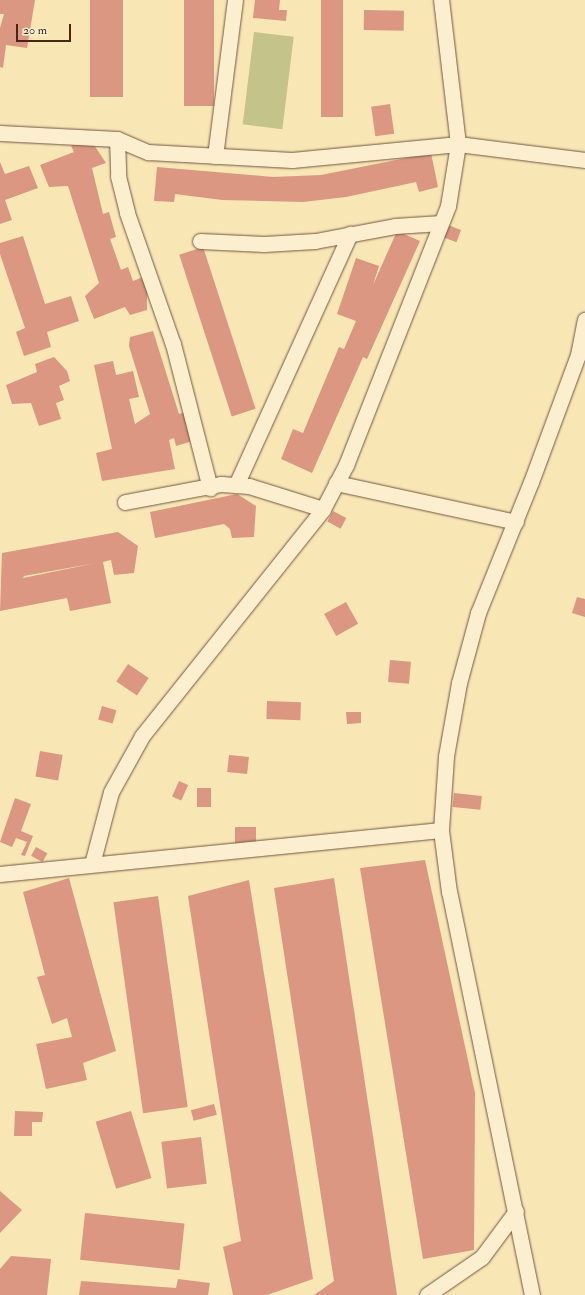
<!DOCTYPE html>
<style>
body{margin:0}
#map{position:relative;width:585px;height:1295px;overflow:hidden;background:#f9e6b5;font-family:"IM FELL Double Pica",serif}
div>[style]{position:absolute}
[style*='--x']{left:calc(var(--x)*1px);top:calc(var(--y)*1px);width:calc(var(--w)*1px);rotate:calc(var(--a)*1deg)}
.green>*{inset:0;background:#c4c389;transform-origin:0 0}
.building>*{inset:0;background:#db9781;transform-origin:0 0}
.roads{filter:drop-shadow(0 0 1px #745640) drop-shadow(0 0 1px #745640)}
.minor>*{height:15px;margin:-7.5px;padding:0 7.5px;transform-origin:7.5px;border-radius:7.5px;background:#fbefcf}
span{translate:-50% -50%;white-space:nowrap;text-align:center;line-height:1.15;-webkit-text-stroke:4px #fbefcf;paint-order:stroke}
.scale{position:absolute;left:16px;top:24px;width:55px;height:18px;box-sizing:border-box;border:2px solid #472619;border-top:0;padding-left:5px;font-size:12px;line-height:14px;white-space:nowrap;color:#472619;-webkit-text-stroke:3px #fbefcf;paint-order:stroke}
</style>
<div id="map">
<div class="green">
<div style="left:254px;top:32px;width:40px;height:93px;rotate:7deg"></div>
</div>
<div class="building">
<div style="clip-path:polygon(0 0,35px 0,27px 48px,6px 45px,3px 68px,0 67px,0 28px,4px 14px,0 14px)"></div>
<div style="left:90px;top:0;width:33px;height:97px"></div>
<div style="left:184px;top:0;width:30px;height:106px"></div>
<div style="clip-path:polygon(255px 0,280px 0,279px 10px,287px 10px,286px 21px,253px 18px)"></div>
<div style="left:321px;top:0;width:22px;height:117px"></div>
<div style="left:364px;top:10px;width:40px;height:20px;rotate:1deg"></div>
<div style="left:390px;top:104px;width:30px;height:19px;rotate:82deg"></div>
<div style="clip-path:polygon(90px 139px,106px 163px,92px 168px,103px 214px,109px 212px,116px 237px,110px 239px,121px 270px,128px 267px,133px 281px,143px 277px,147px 286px,147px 310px,130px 315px,125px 307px,94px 319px,85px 296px,99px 283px,68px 186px,49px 187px,40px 165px,74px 152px,71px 146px)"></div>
<div style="clip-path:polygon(431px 153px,438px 187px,419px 192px,416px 182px,346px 197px,303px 202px,222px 200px,175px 194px,174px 202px,154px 201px,157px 167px,273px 177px,321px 175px)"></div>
<div style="clip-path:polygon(0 162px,5px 174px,29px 166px,38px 188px,5px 200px,12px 220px,0 224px)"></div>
<div style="left:448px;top:225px;width:14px;height:13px;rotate:21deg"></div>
<div style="clip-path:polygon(397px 231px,420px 241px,367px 359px,363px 357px,312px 473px,281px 459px,293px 429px,303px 433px,339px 347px,344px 349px,356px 321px,337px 314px,356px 258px,379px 266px,373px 285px)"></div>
<div style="clip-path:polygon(23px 236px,45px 304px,71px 296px,79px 321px,47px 332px,51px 347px,24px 356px,16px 332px,25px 328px,0 254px,0 243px)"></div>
<div style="left:203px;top:247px;width:170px;height:25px;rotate:72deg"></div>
<div style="clip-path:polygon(153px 331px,179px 414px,185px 412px,193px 441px,176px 446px,174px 438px,169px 440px,175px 469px,102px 481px,96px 453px,112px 449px,94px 365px,113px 361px,116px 375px,133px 371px,139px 397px,129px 399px,135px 424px,150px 414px,129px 346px,130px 337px)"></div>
<div style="clip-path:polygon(54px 357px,67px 371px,70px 381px,59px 386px,64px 400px,56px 403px,61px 419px,39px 426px,31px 403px,12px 404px,6px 385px,37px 372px,35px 364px)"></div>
<div style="clip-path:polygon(237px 494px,256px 506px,254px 537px,232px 538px,230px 529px,224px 524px,155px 538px,150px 512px)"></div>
<div style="left:333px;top:511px;width:15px;height:12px;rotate:28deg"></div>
<div style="clip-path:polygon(evenodd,118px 532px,138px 546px,134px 573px,114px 575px,111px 560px,103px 562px,111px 603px,70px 611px,67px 598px,0 611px,2px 553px,118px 532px,96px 563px,23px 578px,24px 576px,96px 563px)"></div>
<div style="clip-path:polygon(577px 597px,585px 599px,585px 617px,572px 613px)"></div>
<div style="left:346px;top:602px;width:25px;height:25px;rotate:61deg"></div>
<div style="left:390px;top:660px;width:21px;height:22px;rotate:5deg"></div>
<div style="left:128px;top:664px;width:25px;height:21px;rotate:34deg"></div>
<div style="left:267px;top:701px;width:34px;height:18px;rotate:2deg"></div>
<div style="left:102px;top:706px;width:15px;height:14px;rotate:16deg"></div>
<div style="clip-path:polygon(346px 712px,361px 712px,361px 723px,347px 724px)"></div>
<div style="left:40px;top:751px;width:23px;height:26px;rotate:10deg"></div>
<div style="left:229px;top:755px;width:20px;height:17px;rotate:6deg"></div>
<div style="left:179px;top:781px;width:10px;height:17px;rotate:24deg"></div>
<div style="left:197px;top:788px;width:14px;height:19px"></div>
<div style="left:454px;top:793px;width:28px;height:14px;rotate:6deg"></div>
<div style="clip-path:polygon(15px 798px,31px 804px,21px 831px,33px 836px,25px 856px,21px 855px,27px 842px,16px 838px,12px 847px,0 842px)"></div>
<div style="left:235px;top:827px;width:21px;height:17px"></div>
<div style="left:36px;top:847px;width:13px;height:10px;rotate:29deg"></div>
<div style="clip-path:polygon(425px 860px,475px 1093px,474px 1250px,423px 1259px,360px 868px)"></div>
<div style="clip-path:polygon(69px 878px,116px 1051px,83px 1063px,87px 1080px,46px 1089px,36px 1044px,72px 1037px,67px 1018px,52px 1024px,37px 977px,45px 975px,23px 892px)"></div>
<div style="clip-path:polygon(334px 878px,397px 1295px,314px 1295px,334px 1281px,274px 888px)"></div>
<div style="clip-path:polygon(249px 880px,313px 1279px,267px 1295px,233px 1295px,223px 1247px,241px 1241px,188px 896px)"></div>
<div style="left:158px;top:896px;width:213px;height:45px;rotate:82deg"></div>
<div style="left:214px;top:1104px;width:11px;height:24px;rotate:75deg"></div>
<div style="clip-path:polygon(15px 1111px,43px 1112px,42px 1122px,32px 1122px,32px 1136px,14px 1136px)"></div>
<div style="left:131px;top:1111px;width:70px;height:37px;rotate:73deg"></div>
<div style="left:201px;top:1137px;width:47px;height:40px;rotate:83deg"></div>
<div style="clip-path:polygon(0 1191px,22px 1210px,0 1233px)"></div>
<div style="left:85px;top:1213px;width:100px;height:47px;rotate:6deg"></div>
<div style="clip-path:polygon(11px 1256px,51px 1259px,47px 1295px,0 1295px,0 1269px)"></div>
<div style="clip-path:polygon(178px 1279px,210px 1283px,208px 1295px,79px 1295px,81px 1281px,176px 1288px)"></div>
</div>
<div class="roads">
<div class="minor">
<div style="--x:0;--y:133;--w:117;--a:2.9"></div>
<div style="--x:117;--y:139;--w:34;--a:23"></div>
<div style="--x:148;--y:152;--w:144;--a:3.2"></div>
<div style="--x:292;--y:160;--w:167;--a:-5.5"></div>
<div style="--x:458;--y:144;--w:128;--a:7.2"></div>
<div style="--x:117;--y:139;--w:37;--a:88"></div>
<div style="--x:118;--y:176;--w:38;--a:76"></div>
<div style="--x:127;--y:213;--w:139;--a:70.7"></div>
<div style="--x:173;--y:344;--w:149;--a:75.6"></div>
<div style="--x:215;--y:156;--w:157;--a:-82.7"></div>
<div style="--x:200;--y:241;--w:64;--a:2.7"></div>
<div style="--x:264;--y:244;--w:51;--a:-3.4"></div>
<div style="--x:315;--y:241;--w:81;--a:-10.6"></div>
<div style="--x:395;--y:226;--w:46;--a:-3.7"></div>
<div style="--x:336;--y:483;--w:184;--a:12.2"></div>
<div style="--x:236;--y:485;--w:276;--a:-65.6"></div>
<div style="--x:125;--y:502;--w:98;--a:-10.6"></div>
<div style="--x:221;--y:484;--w:28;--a:4"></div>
<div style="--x:249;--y:486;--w:77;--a:17.3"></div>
<div style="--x:92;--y:864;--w:74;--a:-75.2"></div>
<div style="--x:111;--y:792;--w:64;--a:-61"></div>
<div style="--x:142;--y:736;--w:290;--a:-51.4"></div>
<div style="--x:323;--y:509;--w:50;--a:-62.4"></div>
<div style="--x:346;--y:465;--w:278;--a:-68.5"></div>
<div style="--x:448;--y:206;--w:63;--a:-80.8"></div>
<div style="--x:458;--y:144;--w:145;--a:-96.7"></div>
<div style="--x:0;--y:874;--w:443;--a:-5.7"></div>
<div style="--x:427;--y:1295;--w:67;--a:-34.6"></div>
<div style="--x:482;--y:1257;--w:57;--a:-53.5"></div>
<div style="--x:532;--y:1295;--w:411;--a:-101.6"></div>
<div style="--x:449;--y:892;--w:63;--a:-97.4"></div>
<div style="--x:441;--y:830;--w:74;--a:-86.1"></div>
<div style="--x:446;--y:756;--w:74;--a:-79.9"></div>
<div style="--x:459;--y:683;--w:73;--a:-74.8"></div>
<div style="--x:478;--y:613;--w:141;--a:-68"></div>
<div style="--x:531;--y:482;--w:135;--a:-69.7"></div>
<div style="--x:578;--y:355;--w:36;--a:-79"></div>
</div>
</div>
<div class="scale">20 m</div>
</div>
